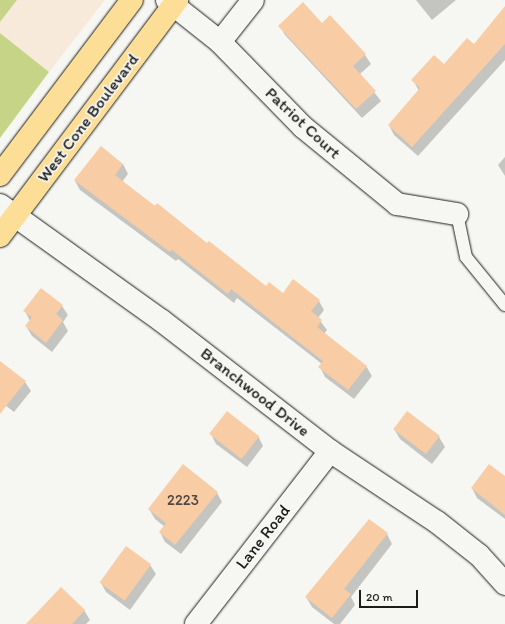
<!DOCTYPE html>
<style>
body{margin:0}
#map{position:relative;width:505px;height:624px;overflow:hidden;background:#f6f6f2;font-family:Itim,sans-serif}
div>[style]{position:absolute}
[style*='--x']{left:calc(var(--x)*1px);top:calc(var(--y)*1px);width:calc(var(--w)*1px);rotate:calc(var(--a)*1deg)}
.built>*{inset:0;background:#f7eadb}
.green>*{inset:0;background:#c6d488}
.shadow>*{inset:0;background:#0003}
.building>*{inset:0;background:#f8cda6;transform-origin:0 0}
.roads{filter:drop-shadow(0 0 1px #1c1c1c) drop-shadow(0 0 1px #1c1c1c)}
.service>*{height:12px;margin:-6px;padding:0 6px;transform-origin:6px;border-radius:6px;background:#f6f6f2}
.minor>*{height:22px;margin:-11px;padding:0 11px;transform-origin:11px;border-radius:11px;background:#f6f6f2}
.primary>*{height:22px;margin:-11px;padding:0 11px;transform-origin:11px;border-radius:11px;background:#fdde96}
span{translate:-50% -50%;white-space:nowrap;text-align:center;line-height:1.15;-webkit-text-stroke:3.5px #f6f6f2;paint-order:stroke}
.number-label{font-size:15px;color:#53483e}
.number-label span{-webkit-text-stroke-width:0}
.street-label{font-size:17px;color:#1c1c1c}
.scale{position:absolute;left:359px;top:590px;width:59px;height:18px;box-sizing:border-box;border:2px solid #1c1c1c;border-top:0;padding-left:5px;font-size:12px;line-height:14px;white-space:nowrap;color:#1c1c1c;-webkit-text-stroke:3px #f6f6f2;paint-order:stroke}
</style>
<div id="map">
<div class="built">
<div style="clip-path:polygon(17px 0,105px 0,49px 72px,0 33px,0 22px)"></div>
</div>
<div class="green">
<div style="clip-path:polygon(0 0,17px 0,0 22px)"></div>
<div style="clip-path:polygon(0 33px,49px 72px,0 138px)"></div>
</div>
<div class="shadow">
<div style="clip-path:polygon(416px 0,456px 0,432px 20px)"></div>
<div style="clip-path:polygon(505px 8px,505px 60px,418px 156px,394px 135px,389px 125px,419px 91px,413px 80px,444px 66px,474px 46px)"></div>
<div style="clip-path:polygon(330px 17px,365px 55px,371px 64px,360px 74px,381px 101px,362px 118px,285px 35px,280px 26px,322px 24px)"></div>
<div style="clip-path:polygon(505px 157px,505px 176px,498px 165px)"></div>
<div style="clip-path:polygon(123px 164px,128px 174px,122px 182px,266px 287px,283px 294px,319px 301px,324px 310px,318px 318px,327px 330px,324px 334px,366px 366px,372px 376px,354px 399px,325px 377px,320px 367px,322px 364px,237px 298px,234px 303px,178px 259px,176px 261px,80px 190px,75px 181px)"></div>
<div style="clip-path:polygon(62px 306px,68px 315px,63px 322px,68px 331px,52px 352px,32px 336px,26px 326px,30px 321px,25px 311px)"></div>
<div style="clip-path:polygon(0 370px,25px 382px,31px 391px,14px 412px,5px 405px,0 408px)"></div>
<div style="clip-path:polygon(408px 412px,439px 437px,445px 447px,432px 464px,400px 439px,394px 429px)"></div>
<div style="clip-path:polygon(211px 434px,258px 436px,263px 446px,247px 467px,216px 444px)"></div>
<div style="clip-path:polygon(505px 477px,505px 519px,477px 498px,472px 488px)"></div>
<div style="clip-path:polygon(217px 493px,222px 502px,181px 554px,165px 542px,160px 532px,165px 527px,155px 519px,149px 509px)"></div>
<div style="clip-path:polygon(387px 534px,392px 544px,351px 597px,355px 605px,340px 624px,334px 624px,312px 607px,306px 597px)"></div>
<div style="clip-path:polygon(150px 565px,156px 574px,130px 610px,106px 592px,101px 583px)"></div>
<div style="clip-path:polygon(84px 610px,90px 620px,86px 624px,38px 624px)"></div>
</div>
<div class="building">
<div style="clip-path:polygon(303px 2px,322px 23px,330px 15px,366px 54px,353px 66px,376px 91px,356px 109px,278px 26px)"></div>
<div style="clip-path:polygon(505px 6px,505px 44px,412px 147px,388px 125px,420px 88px,411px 80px,434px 55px,444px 64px,467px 38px,474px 44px)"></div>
<div style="clip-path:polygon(101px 146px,123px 164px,115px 175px,155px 206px,157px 203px,207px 243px,209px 241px,266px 286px,269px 282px,283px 293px,293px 279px,320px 300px,311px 311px,322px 320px,317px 327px,367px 366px,348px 390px,318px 367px,323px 361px,231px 289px,228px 294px,172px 250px,170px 252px,74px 180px)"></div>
<div style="clip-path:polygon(41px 288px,63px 305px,56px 314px,63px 320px,46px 343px,25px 326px,32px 317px,23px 311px)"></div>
<div style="clip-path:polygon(0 361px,26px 381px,0 414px)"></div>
<div style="left:227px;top:411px;width:41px;height:29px;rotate:38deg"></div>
<div style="left:407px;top:411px;width:41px;height:23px;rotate:37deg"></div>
<div style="clip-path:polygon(183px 464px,218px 492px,175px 545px,159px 532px,166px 523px,148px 509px)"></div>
<div style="clip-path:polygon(489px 464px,505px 476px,505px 515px,471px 488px)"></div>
<div style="clip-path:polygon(369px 519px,388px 533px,344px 589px,351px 594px,332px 618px,305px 597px)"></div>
<div style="left:126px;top:546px;width:31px;height:45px;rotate:36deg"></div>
<div style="clip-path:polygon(61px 587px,85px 610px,72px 624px,26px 624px)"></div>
</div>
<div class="roads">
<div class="service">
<div style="--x:457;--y:214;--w:44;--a:78.2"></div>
<div style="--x:466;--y:257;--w:62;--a:50.9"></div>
</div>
<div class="minor">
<div style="--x:167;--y:0;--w:68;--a:38.4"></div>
<div style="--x:220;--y:42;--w:119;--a:45.7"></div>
<div style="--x:303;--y:127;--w:122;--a:39.3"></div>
<div style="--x:397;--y:204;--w:61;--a:9.5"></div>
<div style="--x:220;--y:42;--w:53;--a:-51.8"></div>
<div style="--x:0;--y:205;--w:199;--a:35.6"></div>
<div style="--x:162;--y:321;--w:212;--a:37.7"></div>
<div style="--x:330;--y:451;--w:128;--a:33.6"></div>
<div style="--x:437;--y:522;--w:53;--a:38.2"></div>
<div style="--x:479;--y:555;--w:39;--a:48"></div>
<div style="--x:196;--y:624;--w:219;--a:-52.2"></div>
</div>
<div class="primary">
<div style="--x:0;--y:175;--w:219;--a:-53"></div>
<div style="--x:0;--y:236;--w:295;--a:-53.1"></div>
</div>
</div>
<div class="number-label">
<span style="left:183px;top:501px">2223</span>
</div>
<div class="street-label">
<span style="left:88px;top:118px;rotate:-53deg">West Cone Boulevard</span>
<span style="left:303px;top:123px;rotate:43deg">Patriot Court</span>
<span style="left:255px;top:392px;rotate:38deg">Branchwood Drive</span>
<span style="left:263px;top:537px;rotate:-52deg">Lane Road</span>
</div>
<div class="scale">20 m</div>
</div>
